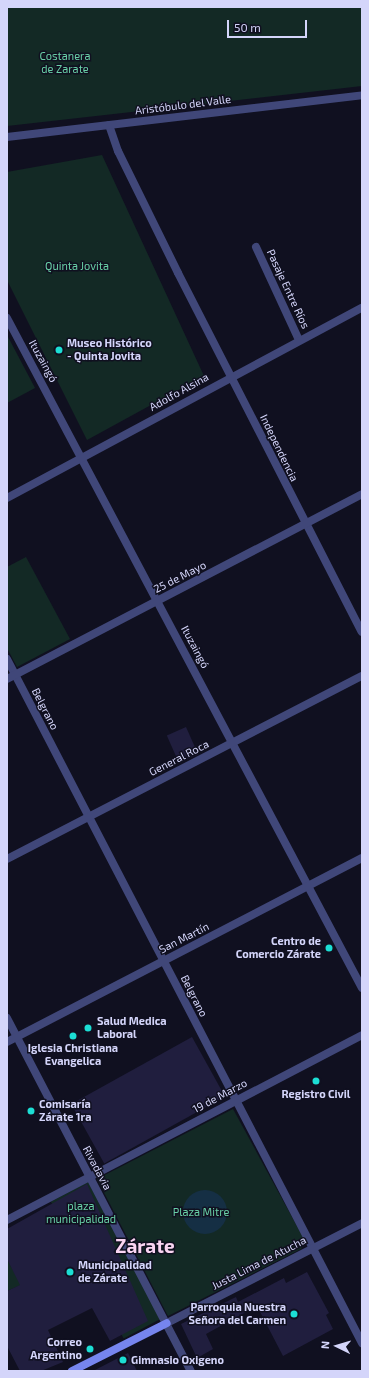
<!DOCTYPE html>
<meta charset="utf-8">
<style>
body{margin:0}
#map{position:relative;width:369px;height:1378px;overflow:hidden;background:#101020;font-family:"Exo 2",sans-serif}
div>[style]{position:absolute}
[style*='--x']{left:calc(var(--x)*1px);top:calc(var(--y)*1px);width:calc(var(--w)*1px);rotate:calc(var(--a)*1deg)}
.green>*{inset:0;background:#132925;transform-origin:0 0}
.water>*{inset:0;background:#152f44}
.round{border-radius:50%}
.building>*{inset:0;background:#201e3e;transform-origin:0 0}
.street>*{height:8px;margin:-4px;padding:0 4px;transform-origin:4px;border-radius:4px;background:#404779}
.secondary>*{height:8px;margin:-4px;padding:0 4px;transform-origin:4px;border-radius:4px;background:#7685ee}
.dots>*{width:11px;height:11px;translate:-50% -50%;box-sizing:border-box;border:2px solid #101020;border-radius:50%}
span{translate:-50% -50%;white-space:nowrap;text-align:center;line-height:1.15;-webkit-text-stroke:3px #101020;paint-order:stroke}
.park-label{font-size:11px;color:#69d0a7}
.street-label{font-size:11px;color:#d4d5fa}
.poi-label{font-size:11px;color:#d4d5fa;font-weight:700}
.left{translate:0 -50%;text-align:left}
.right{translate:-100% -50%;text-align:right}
.town-label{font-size:19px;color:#fad5f2;font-weight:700}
.frame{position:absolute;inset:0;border:8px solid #d4d5fa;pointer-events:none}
.north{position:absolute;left:317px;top:1326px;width:40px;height:40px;-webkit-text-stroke:3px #101020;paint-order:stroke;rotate:275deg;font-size:11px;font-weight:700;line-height:16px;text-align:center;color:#d4d5fa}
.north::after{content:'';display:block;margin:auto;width:14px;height:18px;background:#d4d5fa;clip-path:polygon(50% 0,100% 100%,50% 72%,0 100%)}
.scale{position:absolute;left:227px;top:20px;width:80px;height:18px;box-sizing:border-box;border:2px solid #d4d5fa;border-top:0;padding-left:5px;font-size:12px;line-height:14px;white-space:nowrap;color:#d4d5fa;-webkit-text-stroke:3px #101020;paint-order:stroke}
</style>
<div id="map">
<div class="green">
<div style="clip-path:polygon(7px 7px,362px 7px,362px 86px,7px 126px)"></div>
<div style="clip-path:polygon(102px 155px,204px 376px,87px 440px,7px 280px,7px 172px)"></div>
<div style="clip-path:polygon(7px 335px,35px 388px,7px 403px)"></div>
<div style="clip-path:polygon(26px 557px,70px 639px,17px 667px,7px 648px,7px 567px)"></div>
<div style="clip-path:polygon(233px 1109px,304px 1239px,304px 1244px,301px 1249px,168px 1316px,97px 1179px)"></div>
<div style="left:88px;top:1182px;width:155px;height:42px;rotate:62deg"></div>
<div style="clip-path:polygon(7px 1259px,21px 1285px,7px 1291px)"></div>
</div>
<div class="water">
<div class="round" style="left:183px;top:1190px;width:44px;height:44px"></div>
</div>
<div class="building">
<div style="left:186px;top:727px;width:30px;height:21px;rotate:66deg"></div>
<div style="left:192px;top:1037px;width:68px;height:138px;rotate:61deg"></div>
<div style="clip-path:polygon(87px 1184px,148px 1321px,110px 1341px,92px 1308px,48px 1330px,63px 1362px,41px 1371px,20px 1371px,7px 1346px,7px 1291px,20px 1285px,7px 1259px,7px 1229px)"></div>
<div style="clip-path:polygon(307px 1272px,329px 1313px,326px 1315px,333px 1329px,283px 1356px,257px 1306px,206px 1334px,213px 1349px,197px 1358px,181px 1324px,236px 1297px,238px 1302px,284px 1278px,286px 1283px)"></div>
<div style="clip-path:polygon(128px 1353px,137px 1371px,93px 1371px)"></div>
</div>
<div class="street">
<div style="--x:109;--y:125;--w:28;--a:71"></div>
<div style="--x:118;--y:151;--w:136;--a:63.8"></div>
<div style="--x:178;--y:273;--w:403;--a:62.9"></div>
<div style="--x:7;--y:137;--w:357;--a:-6.7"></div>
<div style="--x:256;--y:247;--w:102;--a:65.2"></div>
<div style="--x:7;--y:318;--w:758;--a:62.08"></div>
<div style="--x:7;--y:498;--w:403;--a:-28.2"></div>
<div style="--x:7;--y:659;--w:771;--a:62.57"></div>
<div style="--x:7;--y:679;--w:400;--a:-27.5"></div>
<div style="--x:7;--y:859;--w:399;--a:-27.3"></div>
<div style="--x:7;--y:1018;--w:398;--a:62.5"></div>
<div style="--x:7;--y:1042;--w:400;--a:-27.4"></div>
<div style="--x:7;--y:1220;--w:400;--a:-27.5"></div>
<div style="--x:167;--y:1323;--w:219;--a:-27.1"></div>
</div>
<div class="secondary">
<div style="--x:72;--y:1371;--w:106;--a:-26.8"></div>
</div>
<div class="dots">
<div style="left:59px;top:350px;background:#1cded4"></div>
<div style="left:329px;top:948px;background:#1cded4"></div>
<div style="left:88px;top:1028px;background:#1cded4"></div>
<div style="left:73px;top:1036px;background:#1cded4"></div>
<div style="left:316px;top:1081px;background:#1cded4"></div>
<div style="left:31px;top:1111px;background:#1cded4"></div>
<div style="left:70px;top:1272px;background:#1cded4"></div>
<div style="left:294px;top:1314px;background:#1cded4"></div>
<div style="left:90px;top:1349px;background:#1cded4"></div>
<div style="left:123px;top:1360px;background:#1cded4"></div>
</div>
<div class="park-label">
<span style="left:65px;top:63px">Costanera<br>de Zarate</span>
<span style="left:77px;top:266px">Quinta Jovita</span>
<span style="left:81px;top:1213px">plaza<br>municipalidad</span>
<span style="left:201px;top:1212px">Plaza Mitre</span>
</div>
<div class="street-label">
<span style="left:183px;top:105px;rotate:-7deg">Aristóbulo del Valle</span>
<span style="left:288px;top:289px;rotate:65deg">Pasaje Entre Ríos</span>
<span style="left:43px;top:361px;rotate:61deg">Ituzaingó</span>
<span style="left:179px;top:392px;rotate:-29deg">Adolfo Alsina</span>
<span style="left:279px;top:448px;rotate:64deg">Independencia</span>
<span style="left:180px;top:577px;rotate:-27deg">25 de Mayo</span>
<span style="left:195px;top:647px;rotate:62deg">Ituzaingó</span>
<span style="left:45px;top:709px;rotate:63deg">Belgrano</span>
<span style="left:179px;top:758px;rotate:-27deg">General Roca</span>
<span style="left:184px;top:938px;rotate:-27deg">San Martín</span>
<span style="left:194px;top:996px;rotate:63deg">Belgrano</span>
<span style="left:220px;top:1096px;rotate:-28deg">19 de Marzo</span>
<span style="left:97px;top:1168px;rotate:62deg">Rivadavia</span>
<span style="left:259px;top:1263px;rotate:-27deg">Justa Lima de Atucha</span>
</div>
<div class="poi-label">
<span class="left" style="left:67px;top:350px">Museo Histórico<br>- Quinta Jovita</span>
<span class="right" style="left:321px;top:948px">Centro de<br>Comercio Zárate</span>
<span class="left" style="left:97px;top:1028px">Salud Medica<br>Laboral</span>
<span style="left:73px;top:1055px">Iglesia Christiana<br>Evangelica</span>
<span style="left:316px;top:1094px">Registro Civil</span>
<span class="left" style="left:39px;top:1111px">Comisaría<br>Zárate 1ra</span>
<span class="left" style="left:78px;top:1272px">Municipalidad<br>de Zárate</span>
<span class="right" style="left:286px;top:1314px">Parroquia Nuestra<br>Señora del Carmen</span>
<span class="right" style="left:82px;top:1349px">Correo<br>Argentino</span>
<span class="left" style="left:131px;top:1360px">Gimnasio Oxigeno</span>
</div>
<div class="town-label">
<span style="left:145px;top:1246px">Zárate</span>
</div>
<div class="frame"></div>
<div class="north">N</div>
<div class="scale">50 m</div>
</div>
